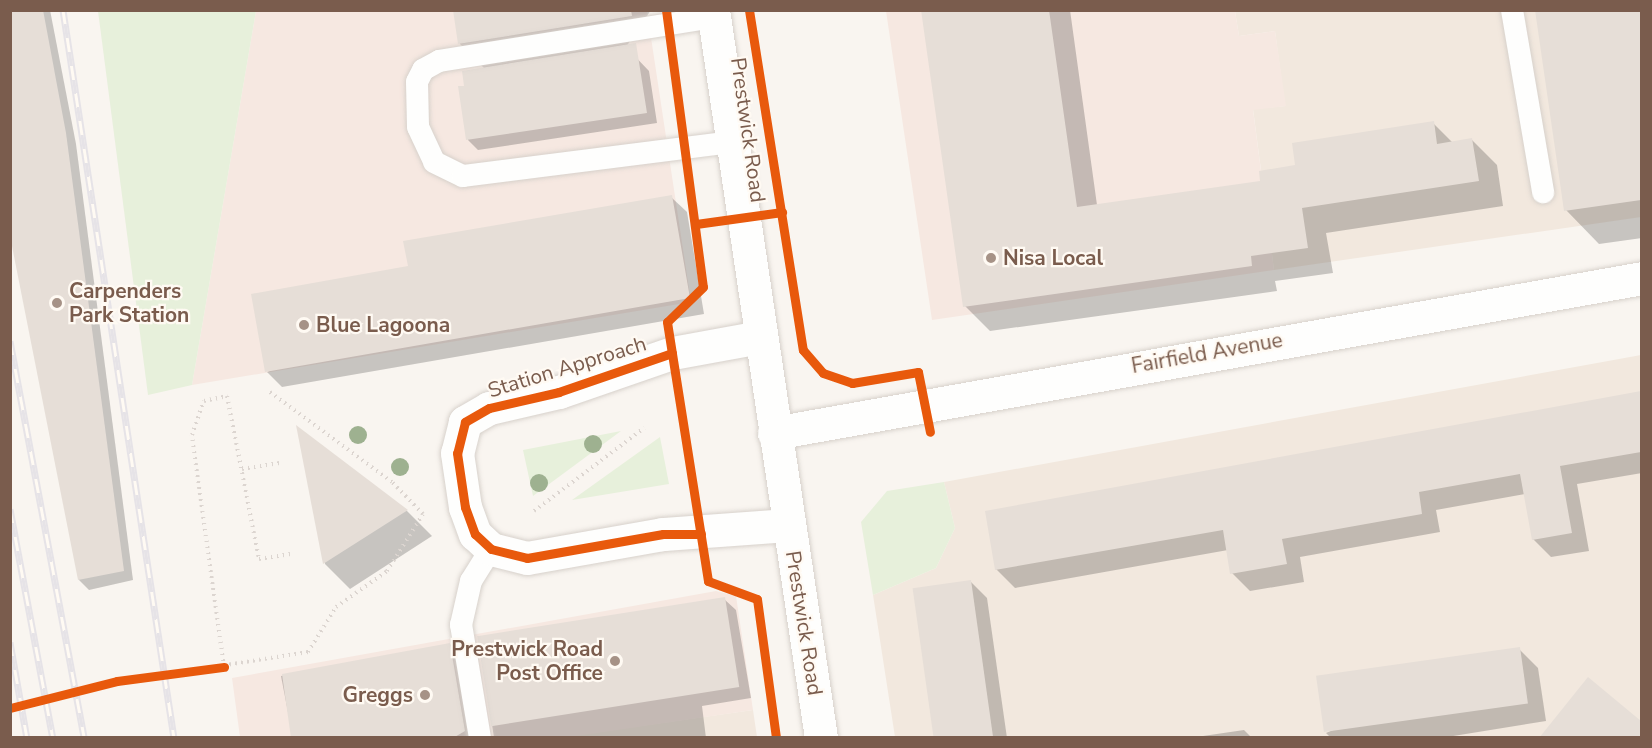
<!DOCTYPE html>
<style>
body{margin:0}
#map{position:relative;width:1652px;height:748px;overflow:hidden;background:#f9f5f0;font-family:"Nunito Sans",sans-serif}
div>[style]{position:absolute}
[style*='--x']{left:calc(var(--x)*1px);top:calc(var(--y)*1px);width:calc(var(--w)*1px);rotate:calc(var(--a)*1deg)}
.residential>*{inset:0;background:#f2e8de}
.commercial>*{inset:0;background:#f6e8e1}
.green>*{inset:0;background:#e7f0db}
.shadow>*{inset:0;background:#0003}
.building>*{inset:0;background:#e6ded7;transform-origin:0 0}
.path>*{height:4px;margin-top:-2px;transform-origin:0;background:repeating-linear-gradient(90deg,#dcd5d0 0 1.5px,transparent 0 6px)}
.roads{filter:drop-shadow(0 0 2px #d7d1cb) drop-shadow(0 0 2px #d7d1cb)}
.lane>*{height:22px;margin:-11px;padding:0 11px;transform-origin:11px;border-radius:11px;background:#fefefd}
.street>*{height:33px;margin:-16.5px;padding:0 16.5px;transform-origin:16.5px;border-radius:16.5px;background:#fefefd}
.secondary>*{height:33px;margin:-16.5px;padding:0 16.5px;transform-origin:16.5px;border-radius:16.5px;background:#fefefd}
.rail>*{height:7px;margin-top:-3.5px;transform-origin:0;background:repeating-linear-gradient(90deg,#fffaf3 0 14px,#e6e3e7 0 28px);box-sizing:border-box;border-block:2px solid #e6e3e7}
.cycleway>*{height:9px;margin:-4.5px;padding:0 4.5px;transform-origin:4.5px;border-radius:4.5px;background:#e8590c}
.trees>*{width:18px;height:18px;margin:-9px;border-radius:50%;background:#9eb190}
.dots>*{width:16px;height:16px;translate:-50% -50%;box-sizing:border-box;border:3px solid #fffaf3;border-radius:50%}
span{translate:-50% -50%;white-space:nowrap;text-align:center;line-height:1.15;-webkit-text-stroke:4.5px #fffaf3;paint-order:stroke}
.street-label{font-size:21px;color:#7a5c4d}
.poi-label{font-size:21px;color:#7a5c4d;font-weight:700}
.left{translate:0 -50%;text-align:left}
.right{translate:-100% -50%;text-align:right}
.frame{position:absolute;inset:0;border:12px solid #7a5c4d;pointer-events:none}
</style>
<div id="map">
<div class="residential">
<div style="clip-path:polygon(1235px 11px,1641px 11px,1641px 217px,1274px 270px,1253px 109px,1285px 106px,1275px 31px,1239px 36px)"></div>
<div style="clip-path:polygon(1641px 355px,1641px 737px,895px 737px,873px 595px,936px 568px,955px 528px,944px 482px)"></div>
<div style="clip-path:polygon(753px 710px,757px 737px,562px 737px)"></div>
</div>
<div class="commercial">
<div style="clip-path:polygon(256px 11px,647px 11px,691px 302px,192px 385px)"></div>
<div style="clip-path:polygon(886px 11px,1235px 11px,1239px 36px,1275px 31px,1286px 106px,1253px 110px,1274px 270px,932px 320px)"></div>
<div style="clip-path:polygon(716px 591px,736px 596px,753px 710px,562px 738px,240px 737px,232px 678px)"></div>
</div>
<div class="green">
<div style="clip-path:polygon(98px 11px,256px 11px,192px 385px,148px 395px)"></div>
<div style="clip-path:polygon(621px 431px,533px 496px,523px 450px)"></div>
<div style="clip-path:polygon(660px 437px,669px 484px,572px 500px)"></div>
<div style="clip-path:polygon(944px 482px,955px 528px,936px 568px,873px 595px,861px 522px,887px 491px)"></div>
</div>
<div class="shadow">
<div style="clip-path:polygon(10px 10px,50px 10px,76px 144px,133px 580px,89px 590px,79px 580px)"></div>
<div style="clip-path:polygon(455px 10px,651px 10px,626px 47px,649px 71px,657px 123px,478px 150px,468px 140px,466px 87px,485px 69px,460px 44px)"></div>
<div style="clip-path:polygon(923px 10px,1070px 10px,1097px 205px,1262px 182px,1433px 123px,1453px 143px,1472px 140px,1497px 165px,1503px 206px,1326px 233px,1333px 273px,1275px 281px,1277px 291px,990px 331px,965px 306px)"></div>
<div style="clip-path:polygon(1536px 10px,1642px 10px,1642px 238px,1599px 244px,1566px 210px)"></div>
<div style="clip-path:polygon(671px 197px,687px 212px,704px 314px,282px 387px,267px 372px)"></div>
<div style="clip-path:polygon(1642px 393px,1642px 473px,1577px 484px,1589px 551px,1551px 557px,1533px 539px,1525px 494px,1436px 510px,1440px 532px,1300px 557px,1304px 582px,1250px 591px,1232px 573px,1228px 550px,1015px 588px,996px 569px,987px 512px)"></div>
<div style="clip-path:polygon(298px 428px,407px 511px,432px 536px,350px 589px,325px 564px)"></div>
<div style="clip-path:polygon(971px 582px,987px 598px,1007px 738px,936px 738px)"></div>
<div style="clip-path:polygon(724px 599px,736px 610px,751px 698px,702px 706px,706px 738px,494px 738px,479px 639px)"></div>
<div style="clip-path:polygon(450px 644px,461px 656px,475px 738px,293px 738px,281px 676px)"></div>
<div style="clip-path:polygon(1519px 649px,1538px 668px,1546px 721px,1441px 738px,1331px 738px,1326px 733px)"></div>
<div style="clip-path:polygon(1244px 730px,1252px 738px,1204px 738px,1203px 736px)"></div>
</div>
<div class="building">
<div style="clip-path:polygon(10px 10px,43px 10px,66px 133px,124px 571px,78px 580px,10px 236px)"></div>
<div style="clip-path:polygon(453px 10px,631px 10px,632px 16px,458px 44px)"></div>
<div style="clip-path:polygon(921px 10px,1049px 10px,1077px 207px,1260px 181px,1259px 171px,1295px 165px,1292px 143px,1434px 121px,1437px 144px,1472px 138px,1479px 181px,1302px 208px,1308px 248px,1251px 256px,1252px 266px,963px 307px)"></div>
<div style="clip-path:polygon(1535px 10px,1641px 10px,1641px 200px,1564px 211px)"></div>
<div style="clip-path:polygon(636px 43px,647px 113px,466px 140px,458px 86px,464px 86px,462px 71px)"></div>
<div style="clip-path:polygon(672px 195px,690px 298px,265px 372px,251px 294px,408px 266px,403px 241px)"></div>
<div style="clip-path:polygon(1641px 391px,1641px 452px,1560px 466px,1572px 533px,1532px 540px,1520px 474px,1419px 492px,1422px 514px,1282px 539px,1287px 564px,1230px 574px,1223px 530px,995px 570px,985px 511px)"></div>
<div style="clip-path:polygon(296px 425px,408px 510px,323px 564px)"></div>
<div style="left:971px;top:580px;width:160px;height:59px;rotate:82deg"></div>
<div style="left:725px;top:597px;width:91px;height:251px;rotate:81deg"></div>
<div style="clip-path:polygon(450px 643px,465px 731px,453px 738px,291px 738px,282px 674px)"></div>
<div style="left:1520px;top:647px;width:57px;height:206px;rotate:82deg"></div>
<div style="clip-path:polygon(1588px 677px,1641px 721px,1641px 738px,1539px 738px)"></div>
</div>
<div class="path">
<div style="--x:242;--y:469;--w:38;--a:-9"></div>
<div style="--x:534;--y:511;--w:138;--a:-37"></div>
<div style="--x:224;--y:667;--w:234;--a:-97.9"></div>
<div style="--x:192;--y:435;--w:36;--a:-71"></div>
<div style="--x:204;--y:401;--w:24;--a:-12"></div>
<div style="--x:227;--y:396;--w:166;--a:78.9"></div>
<div style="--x:259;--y:559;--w:32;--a:-9"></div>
<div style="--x:182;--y:672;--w:128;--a:-9"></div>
<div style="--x:308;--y:652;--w:53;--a:-58.1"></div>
<div style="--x:336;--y:607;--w:62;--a:-35.2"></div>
<div style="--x:387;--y:571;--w:67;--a:-57.7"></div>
<div style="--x:423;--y:514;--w:45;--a:-134.1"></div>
<div style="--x:392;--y:482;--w:152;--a:-143.6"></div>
</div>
<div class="roads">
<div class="lane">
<div style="--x:1512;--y:10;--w:185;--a:80.3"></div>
<div style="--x:714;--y:17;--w:278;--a:170.9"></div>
<div style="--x:439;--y:61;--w:18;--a:151"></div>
<div style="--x:423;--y:70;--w:13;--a:117"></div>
<div style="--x:417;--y:82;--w:45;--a:88.7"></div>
<div style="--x:418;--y:127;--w:38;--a:65"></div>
<div style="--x:434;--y:162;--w:32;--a:26"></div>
<div style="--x:463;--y:176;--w:271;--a:-7.2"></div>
<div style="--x:480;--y:738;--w:115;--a:-99.5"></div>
<div style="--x:461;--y:625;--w:45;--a:-77.2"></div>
<div style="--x:471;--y:581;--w:38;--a:-58"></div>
</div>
<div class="street">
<div style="--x:760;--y:337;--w:89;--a:169.7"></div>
<div style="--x:672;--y:353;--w:120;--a:161"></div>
<div style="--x:559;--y:392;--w:72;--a:167.1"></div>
<div style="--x:489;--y:408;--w:28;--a:150"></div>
<div style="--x:465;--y:422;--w:32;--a:104"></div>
<div style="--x:457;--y:453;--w:55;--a:81.6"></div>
<div style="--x:465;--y:507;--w:29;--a:70"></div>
<div style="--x:475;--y:534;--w:22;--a:43"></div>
<div style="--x:491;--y:549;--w:37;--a:14"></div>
<div style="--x:527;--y:558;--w:138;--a:-10"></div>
<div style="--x:663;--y:534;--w:126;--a:-4.1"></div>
</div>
<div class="secondary">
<div style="--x:713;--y:10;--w:736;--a:81.56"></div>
<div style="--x:774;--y:433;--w:882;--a:-10.12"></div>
</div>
</div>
<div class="rail">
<div style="--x:63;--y:10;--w:736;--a:81.33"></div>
<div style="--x:10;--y:341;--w:404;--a:79.4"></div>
<div style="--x:10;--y:509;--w:233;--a:79.4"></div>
<div style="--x:10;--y:642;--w:97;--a:80"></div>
</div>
<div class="cycleway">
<div style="--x:666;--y:10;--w:279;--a:82.4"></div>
<div style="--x:703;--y:287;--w:50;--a:135.8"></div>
<div style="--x:667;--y:322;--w:262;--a:81"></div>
<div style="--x:708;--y:581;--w:52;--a:20.2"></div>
<div style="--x:757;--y:599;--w:140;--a:82.2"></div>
<div style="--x:749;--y:10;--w:344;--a:81"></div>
<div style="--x:803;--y:350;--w:30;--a:49"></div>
<div style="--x:823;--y:373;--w:31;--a:19"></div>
<div style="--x:852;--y:383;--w:67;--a:-9.5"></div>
<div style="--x:918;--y:372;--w:61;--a:78.7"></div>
<div style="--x:696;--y:224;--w:87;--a:-7.9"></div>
<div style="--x:672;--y:353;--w:120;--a:161"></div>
<div style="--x:559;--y:392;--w:72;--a:167.1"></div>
<div style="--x:489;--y:408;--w:28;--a:150"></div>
<div style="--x:465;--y:422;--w:32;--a:104"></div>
<div style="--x:457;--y:453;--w:55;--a:81.6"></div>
<div style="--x:465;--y:507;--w:29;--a:70"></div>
<div style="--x:475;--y:534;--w:22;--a:43"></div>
<div style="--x:491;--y:549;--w:37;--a:14"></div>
<div style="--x:527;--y:558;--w:138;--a:-10"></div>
<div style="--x:663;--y:534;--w:38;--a:0"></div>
<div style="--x:10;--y:708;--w:110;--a:-14.2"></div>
<div style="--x:117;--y:681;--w:108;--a:-7.5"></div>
</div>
<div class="trees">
<div style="left:358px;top:435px"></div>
<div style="left:593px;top:444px"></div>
<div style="left:400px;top:467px"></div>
<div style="left:539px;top:483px"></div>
</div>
<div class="dots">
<div style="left:991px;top:258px;background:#a69286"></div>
<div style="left:57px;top:303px;background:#a69286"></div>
<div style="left:304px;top:325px;background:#a69286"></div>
<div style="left:615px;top:661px;background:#a69286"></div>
<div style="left:425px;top:695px;background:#a69286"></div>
</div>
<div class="street-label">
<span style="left:748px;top:130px;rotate:82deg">Prestwick Road</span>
<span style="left:1207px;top:353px;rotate:-10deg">Fairfield Avenue</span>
<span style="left:567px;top:367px;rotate:-17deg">Station Approach</span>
<span style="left:804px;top:623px;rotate:81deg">Prestwick Road</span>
</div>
<div class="poi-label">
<span class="left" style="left:1003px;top:258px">Nisa Local</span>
<span class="left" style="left:69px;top:303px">Carpenders<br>Park Station</span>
<span class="left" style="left:316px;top:325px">Blue Lagoona</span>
<span class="right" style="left:603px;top:661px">Prestwick Road<br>Post Office</span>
<span class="right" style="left:413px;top:695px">Greggs</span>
</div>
<div class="frame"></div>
</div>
